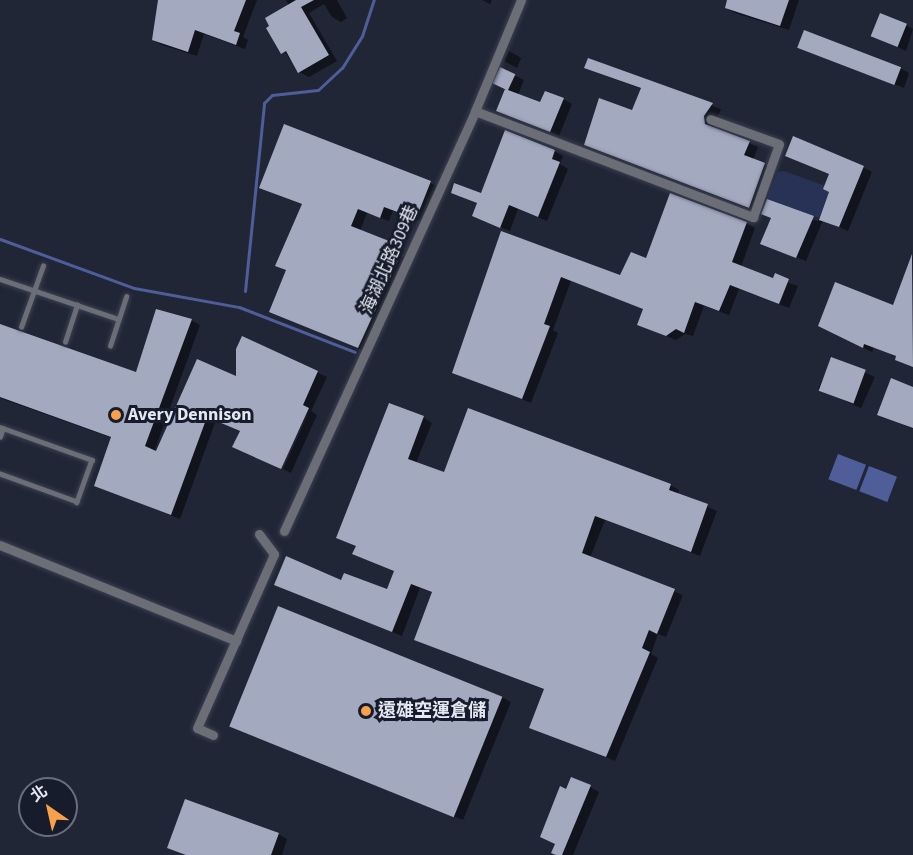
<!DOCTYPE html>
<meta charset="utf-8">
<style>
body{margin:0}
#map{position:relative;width:913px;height:855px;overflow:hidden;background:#212637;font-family:"Source Sans 3","Noto Sans TC",sans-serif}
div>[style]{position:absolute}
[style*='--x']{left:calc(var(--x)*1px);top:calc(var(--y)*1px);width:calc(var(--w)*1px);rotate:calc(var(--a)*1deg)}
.green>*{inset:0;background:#283257}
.water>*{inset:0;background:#4f5e99;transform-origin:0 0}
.shadow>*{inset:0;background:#0007;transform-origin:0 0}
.stream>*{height:3px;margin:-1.5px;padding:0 1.5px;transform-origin:1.5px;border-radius:1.5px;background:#4f5e99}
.building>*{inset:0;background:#a3aac0;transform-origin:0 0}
.roads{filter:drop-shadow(0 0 2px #3c4151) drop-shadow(0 0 2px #3c4151)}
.service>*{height:4.5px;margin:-2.25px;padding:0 2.25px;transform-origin:2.25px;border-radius:2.25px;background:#6b6e77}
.minor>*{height:9px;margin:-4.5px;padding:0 4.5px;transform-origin:4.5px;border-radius:4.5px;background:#6b6e77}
.dots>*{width:16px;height:16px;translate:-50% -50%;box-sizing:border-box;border:3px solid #171c2c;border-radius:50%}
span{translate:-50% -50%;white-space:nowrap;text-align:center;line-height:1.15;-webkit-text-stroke:6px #171c2c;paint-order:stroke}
.street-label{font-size:18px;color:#e4e8f3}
.poi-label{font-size:18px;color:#e4e8f3;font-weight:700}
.left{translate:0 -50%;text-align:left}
.north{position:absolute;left:18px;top:777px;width:60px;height:60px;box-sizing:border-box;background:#171c2c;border:2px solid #696e7c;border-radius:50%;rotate:326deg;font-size:16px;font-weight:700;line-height:24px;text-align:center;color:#e4e8f3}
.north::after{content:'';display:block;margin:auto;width:21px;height:27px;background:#f8a04b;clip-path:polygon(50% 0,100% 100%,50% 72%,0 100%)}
</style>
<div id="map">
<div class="green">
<div style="clip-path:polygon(784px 171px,825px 186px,829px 192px,819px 218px,767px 199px,778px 172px)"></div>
</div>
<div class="water">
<div style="left:838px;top:454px;width:30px;height:27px;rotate:21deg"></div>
<div style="left:869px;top:466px;width:30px;height:27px;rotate:21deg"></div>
</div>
<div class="shadow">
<div style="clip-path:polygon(160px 0,257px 0,243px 37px,248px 40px,245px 49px,204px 34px,197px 56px,162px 45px,153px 40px)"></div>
<div style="clip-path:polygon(286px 0,337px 0,347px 18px,341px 22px,332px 17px,324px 4px,309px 13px,337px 61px,309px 77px,299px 72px,268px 28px,289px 6px)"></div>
<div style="clip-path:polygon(482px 0,492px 0,490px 4px)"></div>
<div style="clip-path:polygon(729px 0,799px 0,789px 30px,735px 13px,726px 8px)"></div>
<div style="clip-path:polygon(906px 25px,913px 29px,906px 51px,872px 35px)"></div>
<div style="clip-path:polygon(799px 47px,900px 68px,909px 73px,904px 88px)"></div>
<div style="clip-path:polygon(509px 51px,521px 58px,517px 68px,504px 61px)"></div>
<div style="clip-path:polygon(589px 60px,721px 109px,713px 128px,758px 147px,753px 160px,773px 169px,758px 212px,586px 145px,633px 112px,642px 89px,595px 72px,586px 67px)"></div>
<div style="clip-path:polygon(501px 69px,524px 80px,518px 95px,541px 104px,563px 99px,572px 104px,559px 136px,498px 110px,506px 89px,495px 83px)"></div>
<div style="clip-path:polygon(285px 126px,440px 187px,426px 223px,393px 211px,389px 221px,367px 213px,360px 231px,397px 247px,394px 253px,409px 260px,367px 352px,270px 311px,287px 271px,277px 266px,303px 205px,270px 192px)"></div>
<div style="clip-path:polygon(554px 151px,563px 156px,560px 164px,568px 169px,547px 221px,518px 209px,510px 231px,473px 216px,478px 204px,452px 192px,482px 195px)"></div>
<div style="clip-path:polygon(795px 160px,863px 167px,872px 172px,848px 231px,823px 220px,806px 261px,762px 244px,772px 219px,763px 213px,820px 221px,831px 192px,831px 175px)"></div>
<div style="clip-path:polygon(746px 223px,755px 228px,741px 267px,798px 286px,789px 308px,739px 289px,729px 315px,704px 306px,693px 336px,685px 334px,676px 340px,638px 325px,644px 309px,571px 281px,553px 330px,558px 333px,531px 403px,454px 372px,502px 233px,621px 277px,646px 260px)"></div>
<div style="clip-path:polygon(913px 256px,913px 367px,897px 357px,874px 347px,872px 352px,828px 330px,894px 307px)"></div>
<div style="clip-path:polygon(191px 320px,200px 325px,154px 452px,157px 453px,237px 378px,243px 338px,327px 377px,311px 411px,317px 415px,291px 473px,283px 469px,311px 407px,280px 468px,234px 447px,241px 432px,216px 420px,180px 519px,95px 485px,112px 438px,0 398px,0 326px,137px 374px)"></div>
<div style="left:832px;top:358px;width:47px;height:34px;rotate:24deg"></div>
<div style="clip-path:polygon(913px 388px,913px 429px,879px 414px)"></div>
<div style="clip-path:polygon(423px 417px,432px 423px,416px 463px,445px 474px,670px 485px,679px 490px,678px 494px,717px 511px,700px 556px,605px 520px,590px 558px,683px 595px,666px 637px,658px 634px,651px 654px,658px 658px,615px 761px,531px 727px,545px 690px,415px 640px,433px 593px,420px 588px,402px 636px,276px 585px,342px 581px,388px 591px,396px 571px,354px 553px,357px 546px,338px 537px)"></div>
<div style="clip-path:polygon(502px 697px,511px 702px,463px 820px,231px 725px)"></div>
<div style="clip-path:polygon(590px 787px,599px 792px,573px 855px,558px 855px,567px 791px)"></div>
<div style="clip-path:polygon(278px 834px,287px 839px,282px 855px,191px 855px,169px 847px)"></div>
</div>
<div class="stream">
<div style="--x:0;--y:239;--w:143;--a:20.1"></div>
<div style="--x:134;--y:288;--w:107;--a:10.3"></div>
<div style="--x:239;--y:307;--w:124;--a:21.2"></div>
<div style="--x:245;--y:291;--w:189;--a:-84.2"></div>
<div style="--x:264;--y:103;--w:11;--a:-45"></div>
<div style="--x:272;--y:95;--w:46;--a:-6.2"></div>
<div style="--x:318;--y:90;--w:33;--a:-43"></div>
<div style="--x:342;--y:68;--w:38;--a:-58"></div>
<div style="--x:362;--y:36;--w:38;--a:-72"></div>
</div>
<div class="building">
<div style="clip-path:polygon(158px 0,246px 0,234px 31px,240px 33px,236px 45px,195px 30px,188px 52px,152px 40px)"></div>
<div style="clip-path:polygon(296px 0,314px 0,301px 7px,329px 55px,298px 73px,286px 51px,281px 54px,266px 28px,269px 26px,265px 18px)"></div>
<div style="clip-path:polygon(727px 0,789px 0,780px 26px,725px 8px)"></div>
<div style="left:880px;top:13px;width:29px;height:25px;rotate:22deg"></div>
<div style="left:804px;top:30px;width:104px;height:19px;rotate:21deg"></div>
<div style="clip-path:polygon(588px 58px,713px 103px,704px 116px,705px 124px,750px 141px,744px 155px,765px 163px,749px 208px,584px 145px,599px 98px,632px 110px,641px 88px,584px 68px)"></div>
<div style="left:500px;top:67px;width:17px;height:18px;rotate:25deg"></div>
<div style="clip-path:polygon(505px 89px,540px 102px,545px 91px,564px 98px,550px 132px,496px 111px)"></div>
<div style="clip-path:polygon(284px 124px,431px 181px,416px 219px,384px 207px,380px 218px,358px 209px,351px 226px,389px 241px,386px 248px,401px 254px,358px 348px,269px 312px,286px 270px,275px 266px,302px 204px,259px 188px)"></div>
<div style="clip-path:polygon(505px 130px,555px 150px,552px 159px,560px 162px,538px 217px,509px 205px,500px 228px,472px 216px,477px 203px,451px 193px,454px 183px,481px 193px)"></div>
<div style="clip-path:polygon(793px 136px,864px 166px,839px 227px,819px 220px,829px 192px,823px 189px,829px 174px,785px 156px)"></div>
<div style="clip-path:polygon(670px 193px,747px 222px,732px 262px,773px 278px,775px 273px,789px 279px,779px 304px,730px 285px,719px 311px,695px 302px,684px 333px,676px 329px,666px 336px,637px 325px,643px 309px,561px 277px,544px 324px,550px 326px,522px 399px,452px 373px,501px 231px,620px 275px,631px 252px,646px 258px)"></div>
<div style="clip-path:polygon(767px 199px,814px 216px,796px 258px,760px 244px,771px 218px,761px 214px)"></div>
<div style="clip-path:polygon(912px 254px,913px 367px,895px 360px,896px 356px,864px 344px,863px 348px,818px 326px,835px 282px,893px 305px)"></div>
<div style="clip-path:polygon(156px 309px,192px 319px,145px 446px,156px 451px,197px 359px,236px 376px,236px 349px,242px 336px,318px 371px,303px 405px,309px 408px,281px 469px,232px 447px,240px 431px,207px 417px,171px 515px,94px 486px,111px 437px,0 397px,0 324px,136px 372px)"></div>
<div style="left:831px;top:357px;width:37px;height:36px;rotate:20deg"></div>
<div style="clip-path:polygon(891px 378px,913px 387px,913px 428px,877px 415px)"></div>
<div style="clip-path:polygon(389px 403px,424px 416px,408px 459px,444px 472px,468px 408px,671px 484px,669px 490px,708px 504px,691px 552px,595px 516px,582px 553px,675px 589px,657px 634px,649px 630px,642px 648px,650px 652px,606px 757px,529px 728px,544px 689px,414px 640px,432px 592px,411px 584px,392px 632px,274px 585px,286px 556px,341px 580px,344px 573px,387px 589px,394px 571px,352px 554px,356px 546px,336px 538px)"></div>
<div style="left:278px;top:606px;width:242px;height:130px;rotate:22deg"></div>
<div style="clip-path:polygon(571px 777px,591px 785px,562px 855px,556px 855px,551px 853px,555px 844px,540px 837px,560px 786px,566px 789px)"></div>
<div style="clip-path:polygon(185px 799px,279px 833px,271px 855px,186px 855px,167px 848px)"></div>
</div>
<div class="roads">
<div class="service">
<div style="--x:0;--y:279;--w:125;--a:18.7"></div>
<div style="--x:21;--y:327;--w:65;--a:-70.2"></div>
<div style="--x:65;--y:342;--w:39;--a:-72"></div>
<div style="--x:110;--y:346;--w:52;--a:-71.9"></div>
<div style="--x:0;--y:427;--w:98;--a:19.7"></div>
<div style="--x:92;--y:460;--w:45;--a:109.7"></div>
<div style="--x:77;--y:502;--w:82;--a:-160"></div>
<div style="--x:0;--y:437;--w:9;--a:-72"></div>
</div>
<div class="minor">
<div style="--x:475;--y:111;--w:298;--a:20.9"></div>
<div style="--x:753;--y:217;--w:77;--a:-70.4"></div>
<div style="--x:779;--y:144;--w:73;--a:-160.1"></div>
<div style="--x:284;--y:531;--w:461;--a:-65.5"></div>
<div style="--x:475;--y:111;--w:120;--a:-67.5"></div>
<div style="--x:0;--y:545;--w:255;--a:22.1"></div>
<div style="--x:213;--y:735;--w:17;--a:-156"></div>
<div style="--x:197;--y:728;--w:190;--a:-66.1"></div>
<div style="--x:274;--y:554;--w:25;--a:-127"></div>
</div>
</div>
<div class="dots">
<div style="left:116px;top:415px;background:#f8a04b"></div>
<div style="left:366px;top:711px;background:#f8a04b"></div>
</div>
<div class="street-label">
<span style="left:390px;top:260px;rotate:-66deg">海湖北路309巷</span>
</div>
<div class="poi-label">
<span class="left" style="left:128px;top:415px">Avery Dennison</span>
<span class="left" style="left:378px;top:711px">遠雄空運倉儲</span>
</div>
<div class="north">北</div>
</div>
